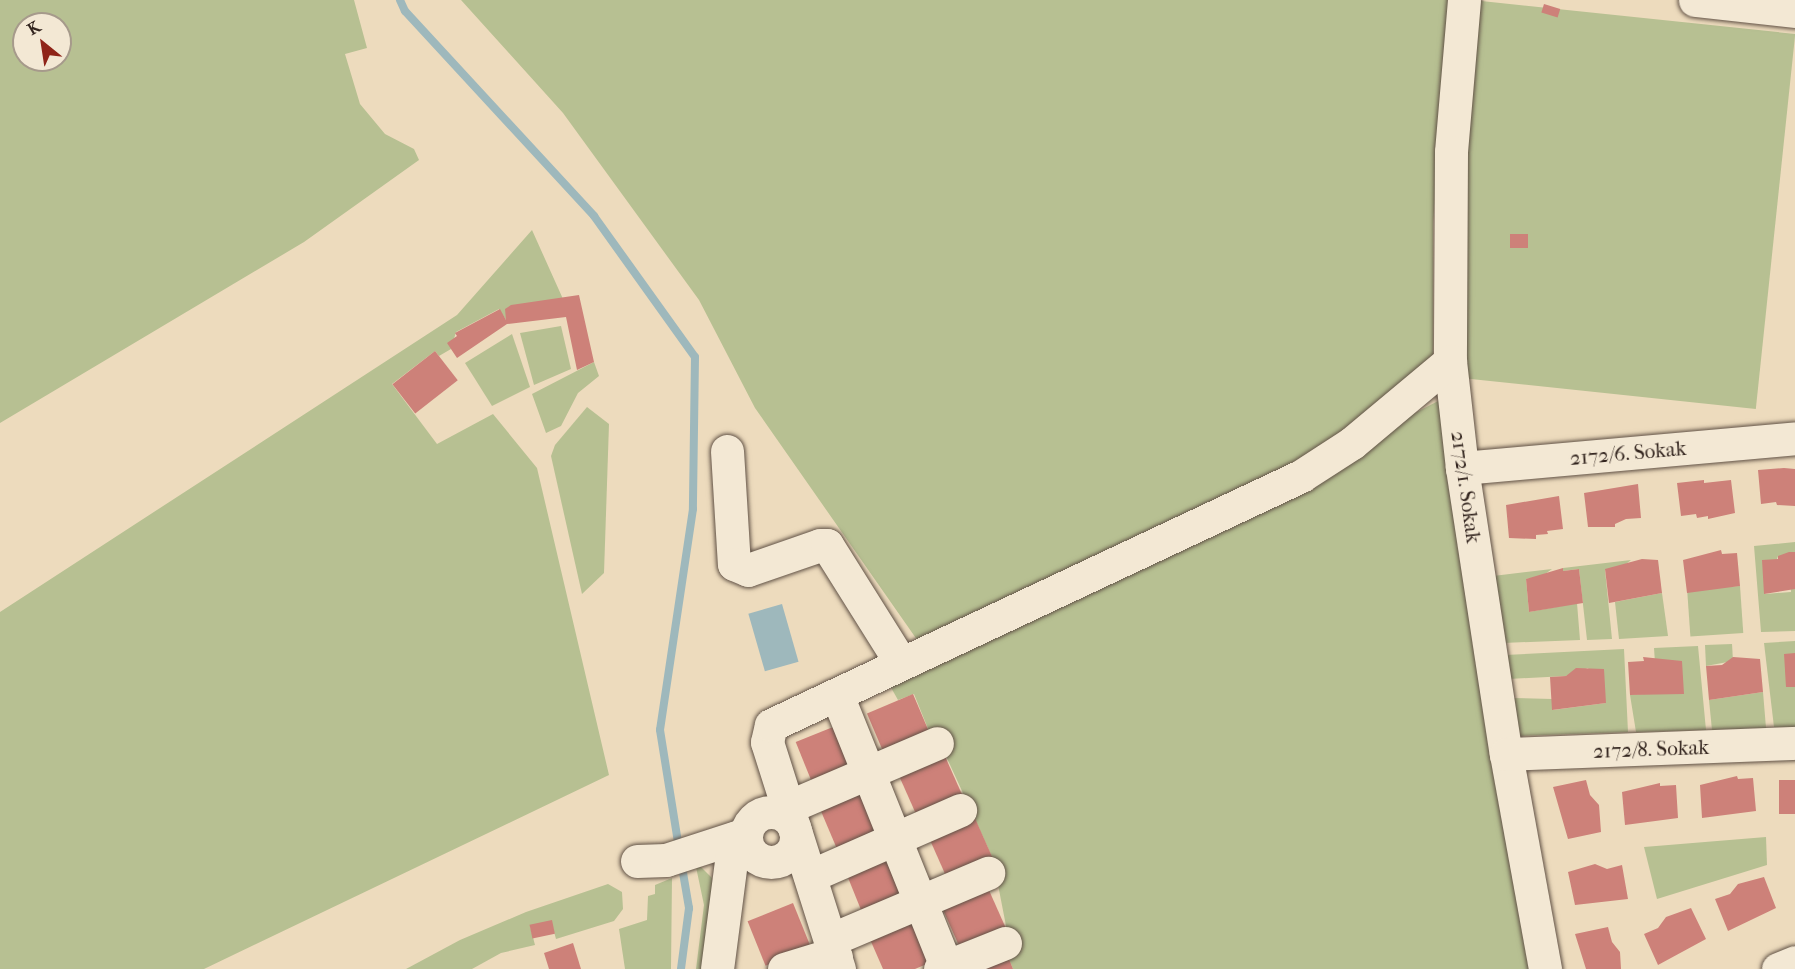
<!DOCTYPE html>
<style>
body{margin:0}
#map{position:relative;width:1795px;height:969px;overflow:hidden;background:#eddbbd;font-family:"IM FELL French Canon",serif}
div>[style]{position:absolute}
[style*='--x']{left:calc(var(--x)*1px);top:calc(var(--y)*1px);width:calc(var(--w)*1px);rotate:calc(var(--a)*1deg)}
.green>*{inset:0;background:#b7c092;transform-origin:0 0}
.water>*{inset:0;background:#9eb8bc;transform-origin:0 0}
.stream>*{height:8px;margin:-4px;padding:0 4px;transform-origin:4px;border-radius:4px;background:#9eb8bc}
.building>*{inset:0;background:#cd8179;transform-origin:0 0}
.roads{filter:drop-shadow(0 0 2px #615246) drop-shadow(0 0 2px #615246)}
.minor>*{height:33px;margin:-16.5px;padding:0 16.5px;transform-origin:16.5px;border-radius:16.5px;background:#f3e8d4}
.minor>.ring{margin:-16.5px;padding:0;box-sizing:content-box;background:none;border:33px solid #f3e8d4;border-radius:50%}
span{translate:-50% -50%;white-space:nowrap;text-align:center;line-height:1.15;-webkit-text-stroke:4.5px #f3e8d4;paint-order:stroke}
.street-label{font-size:21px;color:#32241e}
.north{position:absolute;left:12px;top:12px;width:60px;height:60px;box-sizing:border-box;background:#f3e8d4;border:2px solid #a69a8b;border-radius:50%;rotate:330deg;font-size:16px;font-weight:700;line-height:24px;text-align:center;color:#32241e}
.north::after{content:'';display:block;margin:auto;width:21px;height:27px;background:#8f2418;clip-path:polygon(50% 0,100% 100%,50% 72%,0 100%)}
</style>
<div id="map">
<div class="green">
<div style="clip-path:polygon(evenodd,0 0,354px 0,367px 48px,345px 54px,360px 104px,385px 134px,414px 149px,419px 160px,304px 242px,0 423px,0 0,24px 24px,60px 24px,60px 60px,24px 60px,24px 24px)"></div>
<div style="clip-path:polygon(461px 0,1451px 0,1433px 223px,1433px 366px,1335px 439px,1256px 490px,920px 644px,755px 408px,699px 300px,563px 113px)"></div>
<div style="left:1472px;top:0;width:325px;height:377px;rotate:6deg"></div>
<div style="clip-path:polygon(532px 230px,563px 299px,506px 320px,499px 309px,456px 332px,451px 349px,439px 356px,435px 351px,392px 384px,437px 444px,493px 414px,537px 468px,609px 775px,204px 969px,0 969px,0 612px,457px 315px)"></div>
<div style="clip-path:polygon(561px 326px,571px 369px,534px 385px,520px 333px)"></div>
<div style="clip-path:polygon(512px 334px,530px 387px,492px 406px,465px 363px)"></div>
<div style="clip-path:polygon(594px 362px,599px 376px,578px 393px,561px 426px,546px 433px,532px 394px)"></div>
<div style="clip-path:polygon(1442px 399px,1536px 969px,1013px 969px,1007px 954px,1007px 931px,993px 859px,974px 817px,945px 754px,939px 756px,914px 694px,898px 700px,889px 684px)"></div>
<div style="clip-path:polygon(587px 407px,609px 424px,604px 573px,582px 594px,551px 456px,555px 445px)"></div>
<div style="clip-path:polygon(evenodd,1795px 542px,1795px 631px,1761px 632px,1754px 546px,1795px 542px,1778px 556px,1789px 556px,1791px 592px,1765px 594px,1778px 556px)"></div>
<div style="clip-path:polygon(1631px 560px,1621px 568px,1605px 570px,1612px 639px,1587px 640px,1579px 569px,1563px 571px,1563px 568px)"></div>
<div style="clip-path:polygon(1552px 569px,1541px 577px,1526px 579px,1529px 612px,1577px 603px,1580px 640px,1503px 643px,1493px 576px)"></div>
<div style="left:1740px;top:586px;width:47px;height:53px;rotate:86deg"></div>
<div style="clip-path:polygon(1662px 593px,1668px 636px,1619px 639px,1615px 602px)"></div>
<div style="clip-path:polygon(1795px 641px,1795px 727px,1774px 727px,1764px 643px)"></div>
<div style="clip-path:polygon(1732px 644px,1733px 661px,1706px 666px,1705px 645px)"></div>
<div style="clip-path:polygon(1698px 646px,1706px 730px,1636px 732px,1630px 695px,1657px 693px,1654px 648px)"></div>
<div style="clip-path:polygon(1624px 649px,1628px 732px,1518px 736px,1512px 698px,1552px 699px,1553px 710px,1606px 703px,1588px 668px,1566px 676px,1509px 679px,1505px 655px)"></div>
<div style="clip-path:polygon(1763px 692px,1766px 728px,1712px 730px,1709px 700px)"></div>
<div style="clip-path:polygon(1766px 837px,1767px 865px,1657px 899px,1644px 847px)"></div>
<div style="clip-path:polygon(699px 865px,717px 883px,709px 969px,696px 969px,704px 905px,696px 867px)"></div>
<div style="clip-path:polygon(672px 878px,671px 969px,625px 969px,619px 929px,647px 920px,648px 896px,655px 894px,655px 885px)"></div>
<div style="clip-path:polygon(608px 884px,622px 892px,623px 909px,614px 921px,556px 939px,551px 921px,530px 926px,535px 945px,501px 953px,472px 969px,406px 969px,460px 940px,526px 912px)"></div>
</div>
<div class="water">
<div style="left:782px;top:604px;width:60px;height:35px;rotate:74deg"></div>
</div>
<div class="stream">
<div style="--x:400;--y:0;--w:12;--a:66"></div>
<div style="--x:405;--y:11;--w:279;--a:47.3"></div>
<div style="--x:594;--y:216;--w:173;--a:54.4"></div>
<div style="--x:695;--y:357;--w:152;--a:90.8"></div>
<div style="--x:693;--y:509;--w:223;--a:98.5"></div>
<div style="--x:660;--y:730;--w:120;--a:80.9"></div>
<div style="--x:681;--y:861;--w:48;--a:80.3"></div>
<div style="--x:689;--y:908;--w:62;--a:97.5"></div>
</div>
<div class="building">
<div style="left:1544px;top:4px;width:17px;height:9px;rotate:17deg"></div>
<div style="left:1510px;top:234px;width:18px;height:14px"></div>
<div style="clip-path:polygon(579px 295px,594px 362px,577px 370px,566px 317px,507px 324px,457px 358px,447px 343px,457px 336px,455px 333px,500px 309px,506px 320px,505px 309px,511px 305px)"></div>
<div style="left:435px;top:351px;width:37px;height:54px;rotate:52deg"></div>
<div style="clip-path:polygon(1784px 468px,1795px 469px,1795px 506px,1777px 505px,1776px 502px,1761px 504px,1758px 470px)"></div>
<div style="clip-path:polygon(1704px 480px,1704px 483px,1731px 480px,1735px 513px,1708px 519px,1708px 516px,1697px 518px,1696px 514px,1681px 516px,1677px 483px)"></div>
<div style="clip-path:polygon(1638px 484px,1641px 518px,1626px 519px,1615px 524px,1615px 527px,1588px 527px,1584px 493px)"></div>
<div style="clip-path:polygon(1559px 496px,1563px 529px,1547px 531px,1548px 534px,1536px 535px,1536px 539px,1509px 538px,1506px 505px)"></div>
<div style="clip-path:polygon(1721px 550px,1722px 554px,1737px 553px,1740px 586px,1687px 593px,1683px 560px)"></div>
<div style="clip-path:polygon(1789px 552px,1795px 552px,1795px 589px,1764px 594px,1762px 560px,1778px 559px,1778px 556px)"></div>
<div style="clip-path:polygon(1642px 559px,1658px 560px,1662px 593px,1609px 603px,1605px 569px)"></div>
<div style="clip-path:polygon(1563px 568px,1563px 571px,1579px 569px,1583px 603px,1529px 612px,1526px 579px)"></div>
<div style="clip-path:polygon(1795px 653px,1795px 687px,1786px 687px,1784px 654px)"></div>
<div style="clip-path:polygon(1643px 657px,1682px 661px,1684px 694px,1630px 695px,1628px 662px,1644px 661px)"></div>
<div style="clip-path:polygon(1733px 657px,1760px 659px,1763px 692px,1709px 700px,1706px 666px,1722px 665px)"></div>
<div style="clip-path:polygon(1576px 668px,1604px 669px,1606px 703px,1552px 710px,1550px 677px,1566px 676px)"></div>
<div style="left:913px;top:694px;width:47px;height:50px;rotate:67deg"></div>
<div style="left:843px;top:723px;width:48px;height:51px;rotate:68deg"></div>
<div style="left:944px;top:754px;width:47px;height:50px;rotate:66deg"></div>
<div style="clip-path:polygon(1737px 776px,1738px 779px,1753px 778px,1756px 811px,1702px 818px,1700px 785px)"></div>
<div style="clip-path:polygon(1586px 780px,1590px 795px,1599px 805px,1601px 832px,1568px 839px,1553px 787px)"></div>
<div style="left:1779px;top:780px;width:16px;height:34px"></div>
<div style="clip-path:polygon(1660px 783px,1660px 786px,1676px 785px,1678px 818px,1625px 825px,1622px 792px)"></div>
<div style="left:867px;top:789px;width:47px;height:51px;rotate:67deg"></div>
<div style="left:974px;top:816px;width:47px;height:50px;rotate:66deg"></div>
<div style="left:893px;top:853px;width:48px;height:51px;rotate:68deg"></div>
<div style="clip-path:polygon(1595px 864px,1607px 869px,1622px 865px,1628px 899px,1575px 905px,1568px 872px)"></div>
<div style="clip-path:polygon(1764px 877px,1776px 908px,1728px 931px,1715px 899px,1730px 894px,1738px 884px)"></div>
<div style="left:988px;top:888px;width:47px;height:50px;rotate:66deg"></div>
<div style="left:793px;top:903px;width:48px;height:49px;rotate:68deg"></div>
<div style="clip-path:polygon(1691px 908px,1706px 939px,1658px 965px,1644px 934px,1658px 928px,1666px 917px)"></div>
<div style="clip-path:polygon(916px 917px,934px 961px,915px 969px,883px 969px,869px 937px)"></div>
<div style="left:552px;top:920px;width:14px;height:23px;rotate:78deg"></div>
<div style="clip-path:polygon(1608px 927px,1612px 942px,1620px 952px,1621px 969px,1586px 969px,1575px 934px)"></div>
<div style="clip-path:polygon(573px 943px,581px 969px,549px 969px,544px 953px)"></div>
<div style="clip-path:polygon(1007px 954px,1013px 969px,971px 969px)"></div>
</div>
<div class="roads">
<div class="minor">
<div style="--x:1464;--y:0;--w:153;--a:94.9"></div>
<div style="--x:1451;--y:152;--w:209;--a:90.3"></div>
<div style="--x:1450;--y:361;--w:108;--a:83.6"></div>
<div style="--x:1462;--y:468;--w:289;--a:81.3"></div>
<div style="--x:1506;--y:754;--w:219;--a:79.7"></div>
<div style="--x:1695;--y:0;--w:101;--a:6.3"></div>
<div style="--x:727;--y:451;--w:113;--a:86.5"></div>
<div style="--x:734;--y:564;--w:15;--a:23"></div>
<div style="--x:748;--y:570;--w:76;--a:-19.1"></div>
<div style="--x:820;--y:545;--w:7;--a:0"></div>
<div style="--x:827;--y:545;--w:139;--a:57.9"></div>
<div style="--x:1462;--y:468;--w:334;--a:-5.1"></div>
<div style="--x:837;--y:695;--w:295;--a:68.1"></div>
<div style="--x:1506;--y:754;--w:289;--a:-2.2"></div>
<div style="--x:788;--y:807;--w:162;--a:-23.2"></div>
<div class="ring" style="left:746px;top:812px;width:17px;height:17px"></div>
<div style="--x:637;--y:861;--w:29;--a:-2"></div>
<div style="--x:666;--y:860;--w:84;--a:-18"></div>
<div style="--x:810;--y:876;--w:164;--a:-23.7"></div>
<div style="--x:830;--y:940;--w:172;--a:-23"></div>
<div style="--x:717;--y:969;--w:132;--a:-82.6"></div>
<div style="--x:784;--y:969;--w:41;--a:-17.1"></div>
<div style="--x:823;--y:957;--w:13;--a:0"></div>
<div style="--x:839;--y:969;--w:238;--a:-107.6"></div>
<div style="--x:767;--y:742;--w:17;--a:-77"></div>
<div style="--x:771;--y:725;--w:586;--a:-25.16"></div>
<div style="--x:1301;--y:476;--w:61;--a:-32.9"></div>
<div style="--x:1352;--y:443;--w:128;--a:-39.9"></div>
<div style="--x:940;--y:969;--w:70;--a:-21.8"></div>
<div style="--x:1778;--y:969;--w:18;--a:-22"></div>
</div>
</div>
<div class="street-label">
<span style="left:1628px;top:453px;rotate:-5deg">2172/6. Sokak</span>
<span style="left:1466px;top:487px;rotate:82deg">2172/1. Sokak</span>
<span style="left:1651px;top:749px;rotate:-2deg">2172/8. Sokak</span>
</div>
<div class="north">K</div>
</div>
